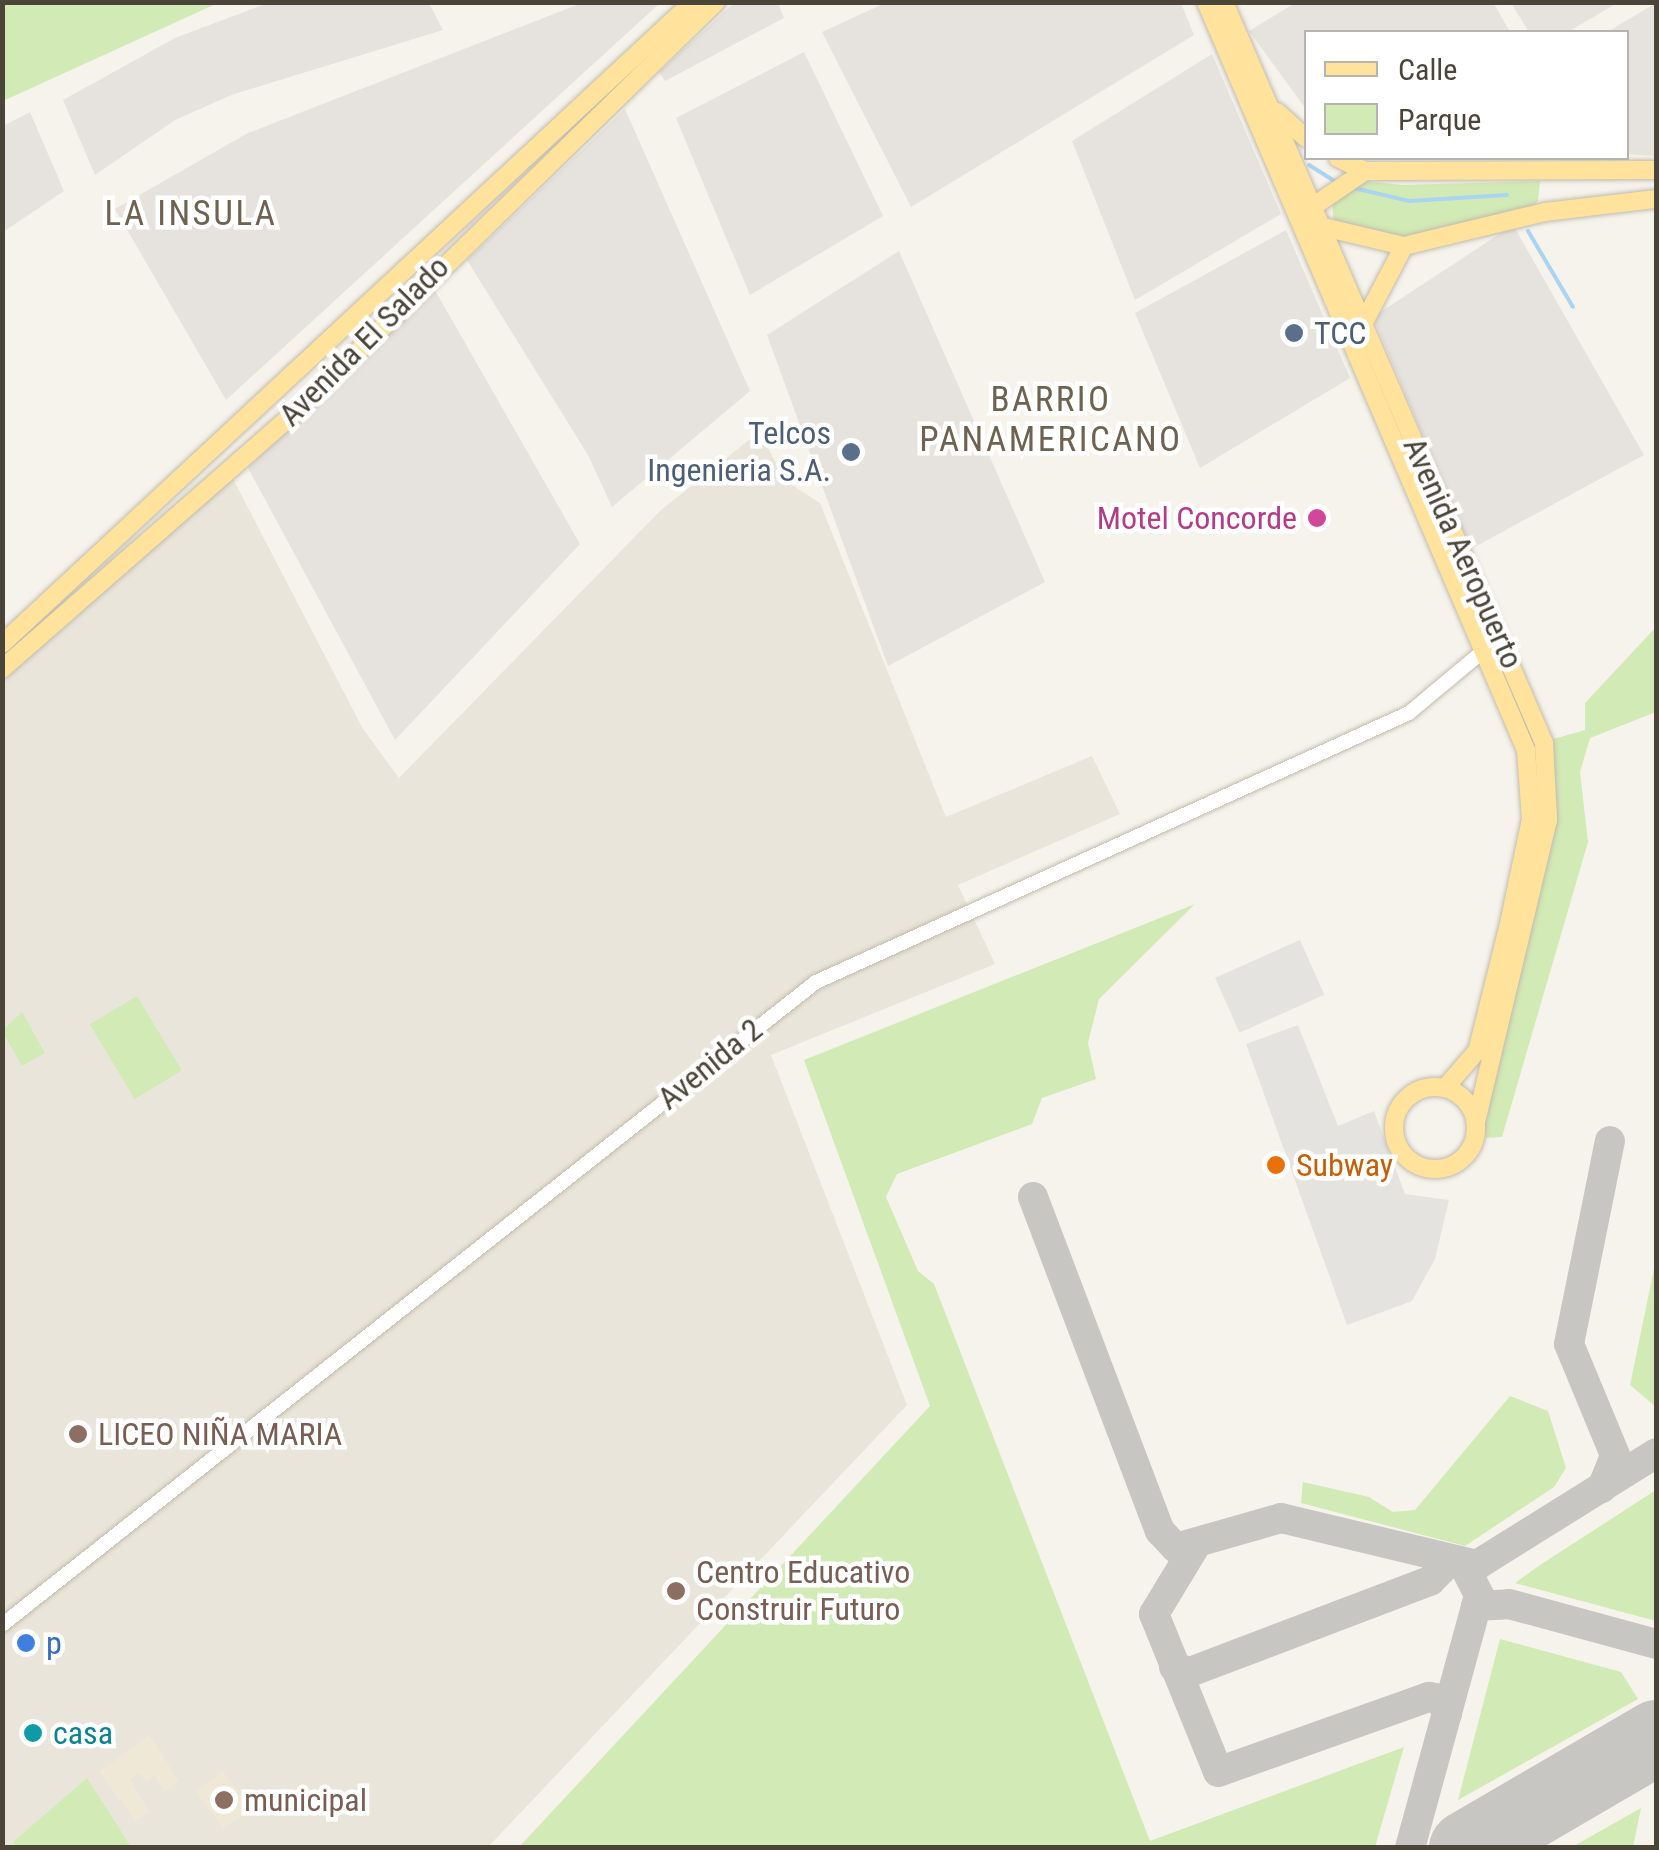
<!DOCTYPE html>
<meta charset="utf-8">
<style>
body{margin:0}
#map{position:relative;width:1659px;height:1850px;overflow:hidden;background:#f6f3ec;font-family:"Roboto Condensed",sans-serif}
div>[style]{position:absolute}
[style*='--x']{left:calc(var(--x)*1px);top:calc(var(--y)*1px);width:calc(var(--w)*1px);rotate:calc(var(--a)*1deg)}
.residential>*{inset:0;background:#eae5da}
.industrial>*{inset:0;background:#e6e2dd}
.education>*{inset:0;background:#efe8d6;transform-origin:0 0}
.green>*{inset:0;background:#d2eab5;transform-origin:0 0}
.parking>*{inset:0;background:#e5e3e0;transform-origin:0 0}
.stream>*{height:4px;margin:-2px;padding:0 2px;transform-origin:2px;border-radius:2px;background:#a9d4f2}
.taxiway>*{height:30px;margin:-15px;padding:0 15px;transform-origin:15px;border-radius:15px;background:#c8c6c3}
.runway>*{height:75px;margin:-37.5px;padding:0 37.5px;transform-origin:37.5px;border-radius:37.5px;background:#c8c6c3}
.roads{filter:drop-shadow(0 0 2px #c2bbae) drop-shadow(0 0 2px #c2bbae)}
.minor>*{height:14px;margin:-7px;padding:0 7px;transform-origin:7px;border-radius:7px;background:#fff}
.major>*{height:18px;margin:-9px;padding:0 9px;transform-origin:9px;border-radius:9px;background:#ffe39c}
.major>.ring{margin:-9px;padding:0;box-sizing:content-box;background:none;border:18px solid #ffe39c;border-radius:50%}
.dots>*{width:28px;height:28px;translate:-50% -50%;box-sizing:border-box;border:5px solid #fff;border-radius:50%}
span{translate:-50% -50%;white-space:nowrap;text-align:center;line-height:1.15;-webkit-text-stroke:9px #fff;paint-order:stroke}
.service-label{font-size:32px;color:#4e5e75}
.left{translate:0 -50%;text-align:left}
.right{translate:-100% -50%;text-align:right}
.street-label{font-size:32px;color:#4b4439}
.hotel-label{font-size:32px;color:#b23c85}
.food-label{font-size:32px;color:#c56008}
.education-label{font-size:32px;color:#785e54}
.shop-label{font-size:32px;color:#366cbe}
.culture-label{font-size:32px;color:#0d838f}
.neighbourhood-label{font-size:35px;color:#6e6250;letter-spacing:2.5px}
.frame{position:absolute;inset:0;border:5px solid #4b4439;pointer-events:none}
.legend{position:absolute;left:1304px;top:30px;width:325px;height:130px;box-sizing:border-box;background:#fff;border:2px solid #b7b4b0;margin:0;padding:12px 18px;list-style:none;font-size:30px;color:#4b4439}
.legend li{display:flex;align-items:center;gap:20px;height:50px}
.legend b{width:50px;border:2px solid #b7b4b0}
</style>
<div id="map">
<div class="residential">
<div style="clip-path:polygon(759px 432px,786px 481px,820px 503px,946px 817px,1092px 756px,1120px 814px,958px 885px,995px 964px,771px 1055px,907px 1405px,488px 1847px,3px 1847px,3px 672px,230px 473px,363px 729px,399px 778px,661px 510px)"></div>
</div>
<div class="industrial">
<div style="clip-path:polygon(1493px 2px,1510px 32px,1306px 32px,1306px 109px,1249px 31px,1295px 3px)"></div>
<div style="clip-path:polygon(268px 3px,429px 3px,443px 30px,234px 94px,175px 120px,95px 175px,63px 100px,175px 38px)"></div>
<div style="clip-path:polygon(582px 3px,660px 3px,226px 400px,115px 209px,248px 133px)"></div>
<div style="clip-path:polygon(734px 3px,778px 3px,784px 18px,665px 81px,659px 72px)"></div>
<div style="clip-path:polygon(1181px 3px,1194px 35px,911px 207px,822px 32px,885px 3px)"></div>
<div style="clip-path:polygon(1511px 3px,1617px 3px,1568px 32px,1529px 32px)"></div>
<div style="clip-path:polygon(1656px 3px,1656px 156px,1627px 154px,1626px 32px,1607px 32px)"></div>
<div style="clip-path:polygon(804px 52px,883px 216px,750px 295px,676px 118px)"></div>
<div style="clip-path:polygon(1212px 54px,1281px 214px,1135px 300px,1072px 141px)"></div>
<div style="clip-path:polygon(625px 109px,750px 391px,612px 507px,588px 455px,467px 260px)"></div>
<div style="clip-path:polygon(30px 112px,64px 191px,3px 232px,3px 126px)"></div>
<div style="clip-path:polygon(1513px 225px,1644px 455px,1471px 549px,1373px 317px)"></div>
<div style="clip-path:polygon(1286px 230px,1350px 378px,1200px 468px,1135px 313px)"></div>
<div style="clip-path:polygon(899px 251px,1045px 582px,888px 666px,767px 335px)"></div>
<div style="clip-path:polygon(432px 285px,580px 544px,395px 740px,248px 468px)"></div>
</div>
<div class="education">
<div style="clip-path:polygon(149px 1735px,179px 1781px,165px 1791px,154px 1775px,147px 1783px,139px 1773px,130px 1780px,150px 1811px,135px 1821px,100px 1772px)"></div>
<div style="left:223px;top:1771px;width:47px;height:34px;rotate:54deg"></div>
</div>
<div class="green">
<div style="clip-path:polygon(3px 2px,218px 2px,218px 3px,3px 101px)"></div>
<div style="clip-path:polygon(1365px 181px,1402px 185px,1540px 181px,1538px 201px,1525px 213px,1415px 240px,1334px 224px,1332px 204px)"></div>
<div style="clip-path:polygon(1656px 627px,1656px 712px,1590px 738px,1580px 772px,1588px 842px,1502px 1137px,1486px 1138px,1481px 1112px,1557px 816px,1550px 740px,1585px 730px,1585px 703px)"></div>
<div style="clip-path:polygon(1195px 904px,1099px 999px,1088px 1043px,1096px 1079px,1042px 1098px,1032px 1124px,897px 1174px,886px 1197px,918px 1271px,934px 1284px,1150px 1841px,1404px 1747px,1375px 1847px,519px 1847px,930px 1406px,804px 1060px)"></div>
<div style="left:137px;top:996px;width:87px;height:55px;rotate:59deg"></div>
<div style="clip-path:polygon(22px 1012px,45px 1053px,22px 1066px,2px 1031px)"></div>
<div style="clip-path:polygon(1656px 1259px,1656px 1407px,1630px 1385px)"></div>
<div style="clip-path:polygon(1510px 1396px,1548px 1411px,1566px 1468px,1554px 1487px,1465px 1546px,1301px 1503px,1303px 1482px,1369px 1497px,1393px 1512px,1415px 1510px)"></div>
<div style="clip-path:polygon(1656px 1490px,1656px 1621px,1515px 1583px,1540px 1565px)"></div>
<div style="clip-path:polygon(1500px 1639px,1621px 1672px,1638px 1699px,1458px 1800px)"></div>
<div style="clip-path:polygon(87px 1778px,131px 1847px,17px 1847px,13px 1842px)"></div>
<div style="clip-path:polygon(1641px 1808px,1633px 1847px,1572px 1847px)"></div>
</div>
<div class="parking">
<div style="left:1300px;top:940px;width:60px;height:93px;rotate:66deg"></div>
<div style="clip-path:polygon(1298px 1025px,1338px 1126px,1374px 1111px,1405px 1194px,1449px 1200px,1435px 1259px,1412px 1301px,1347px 1325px,1246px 1044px)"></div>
</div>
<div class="stream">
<div style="--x:1309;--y:165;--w:32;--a:32"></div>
<div style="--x:1354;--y:188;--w:57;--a:13.3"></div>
<div style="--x:1409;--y:201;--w:98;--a:-3.5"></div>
<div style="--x:1528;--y:231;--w:88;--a:59.4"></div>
</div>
<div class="taxiway">
<div style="--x:1033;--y:1197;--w:357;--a:69.2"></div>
<div style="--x:1160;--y:1531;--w:23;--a:47"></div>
<div style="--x:1176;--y:1548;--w:109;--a:-15.9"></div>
<div style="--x:1281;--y:1518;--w:202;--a:13.5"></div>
<div style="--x:1477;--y:1565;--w:211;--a:-32"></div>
<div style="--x:1602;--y:1488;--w:35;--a:-68"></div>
<div style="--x:1615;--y:1455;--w:120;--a:-112.5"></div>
<div style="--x:1569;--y:1344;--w:207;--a:-78.6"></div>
<div style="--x:1197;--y:1543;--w:83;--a:121.2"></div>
<div style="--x:1154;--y:1614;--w:170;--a:67.9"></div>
<div style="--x:1218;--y:1772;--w:224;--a:-19.6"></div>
<div style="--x:1429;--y:1697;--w:12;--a:9"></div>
<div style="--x:1441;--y:1699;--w:16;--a:68"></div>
<div style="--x:1476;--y:1606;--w:33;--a:-3"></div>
<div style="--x:1509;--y:1604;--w:152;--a:15.2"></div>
<div style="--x:1174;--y:1667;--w:17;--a:17"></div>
<div style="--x:1190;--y:1672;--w:257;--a:-20.8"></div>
<div style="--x:1430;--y:1581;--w:25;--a:-45"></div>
<div style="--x:1410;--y:1848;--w:262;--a:-74.7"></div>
<div style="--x:1479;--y:1595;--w:33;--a:-117"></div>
</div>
<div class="runway">
<div style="--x:1466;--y:1848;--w:220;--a:-30.3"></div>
</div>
<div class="roads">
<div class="minor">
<div style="--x:2;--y:1625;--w:1037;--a:-38.31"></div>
<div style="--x:816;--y:982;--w:651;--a:-24.4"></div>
<div style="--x:1409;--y:713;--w:104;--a:-39.9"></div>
</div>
<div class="major">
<div style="--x:1206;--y:2;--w:814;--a:66.84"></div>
<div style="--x:1526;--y:750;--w:69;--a:85.9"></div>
<div style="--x:1531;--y:819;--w:111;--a:101.9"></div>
<div style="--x:1508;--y:928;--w:127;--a:104.1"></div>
<div style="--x:1477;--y:1051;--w:49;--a:130.9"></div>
<div style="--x:1224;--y:2;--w:807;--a:66.64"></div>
<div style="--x:1544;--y:743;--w:77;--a:87"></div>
<div style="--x:1548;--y:820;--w:311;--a:103.4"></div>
<div style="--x:1277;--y:112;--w:39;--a:42"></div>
<div style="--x:1338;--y:158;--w:30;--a:26"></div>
<div style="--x:1305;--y:212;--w:73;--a:-34.3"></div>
<div style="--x:1365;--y:171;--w:291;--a:-0.2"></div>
<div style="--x:1315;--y:225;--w:91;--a:13.3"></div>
<div style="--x:1404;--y:246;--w:145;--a:-13.6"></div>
<div style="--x:1545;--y:212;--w:112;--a:-6.7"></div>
<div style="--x:1363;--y:324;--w:88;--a:-62.3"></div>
<div style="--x:2;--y:644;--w:943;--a:-42.89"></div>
<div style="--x:2;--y:669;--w:398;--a:-41.2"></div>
<div style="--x:301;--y:407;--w:580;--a:-44.3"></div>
<div class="ring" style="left:1394px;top:1087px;width:64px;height:64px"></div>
</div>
</div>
<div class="dots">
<div style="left:1294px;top:333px;background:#5c6f8a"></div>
<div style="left:851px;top:452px;background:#5c6f8a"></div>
<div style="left:1317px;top:518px;background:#d1479c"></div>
<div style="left:1276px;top:1165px;background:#e8710a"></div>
<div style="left:78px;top:1434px;background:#8d6e63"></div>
<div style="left:676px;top:1591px;background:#8d6e63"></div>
<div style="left:26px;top:1643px;background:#3f7fe0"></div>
<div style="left:33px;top:1733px;background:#0f9aa8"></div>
<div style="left:224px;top:1800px;background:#8d6e63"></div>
</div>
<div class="service-label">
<span class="left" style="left:1314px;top:333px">TCC</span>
<span class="right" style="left:831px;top:452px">Telcos<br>Ingenieria S.A.</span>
</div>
<div class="street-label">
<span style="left:364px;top:341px;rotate:-45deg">Avenida El Salado</span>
<span style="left:1463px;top:553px;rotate:66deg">Avenida Aeropuerto</span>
<span style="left:710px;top:1064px;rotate:-39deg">Avenida 2</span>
</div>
<div class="hotel-label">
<span class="right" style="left:1297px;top:518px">Motel Concorde</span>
</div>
<div class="food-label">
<span class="left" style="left:1296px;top:1165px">Subway</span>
</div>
<div class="education-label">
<span class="left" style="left:98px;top:1434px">LICEO NIÑA MARIA</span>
<span class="left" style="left:696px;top:1591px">Centro Educativo<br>Construir Futuro</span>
<span class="left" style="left:244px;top:1800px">municipal</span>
</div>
<div class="shop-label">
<span class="left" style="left:46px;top:1643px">p</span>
</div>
<div class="culture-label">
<span class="left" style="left:53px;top:1733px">casa</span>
</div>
<div class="neighbourhood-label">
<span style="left:191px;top:214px">LA INSULA</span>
<span style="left:1051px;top:420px">BARRIO<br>PANAMERICANO</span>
</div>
<div class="frame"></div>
<ul class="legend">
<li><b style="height:12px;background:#ffe39c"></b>Calle</li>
<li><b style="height:28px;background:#d2eab5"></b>Parque</li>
</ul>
</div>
